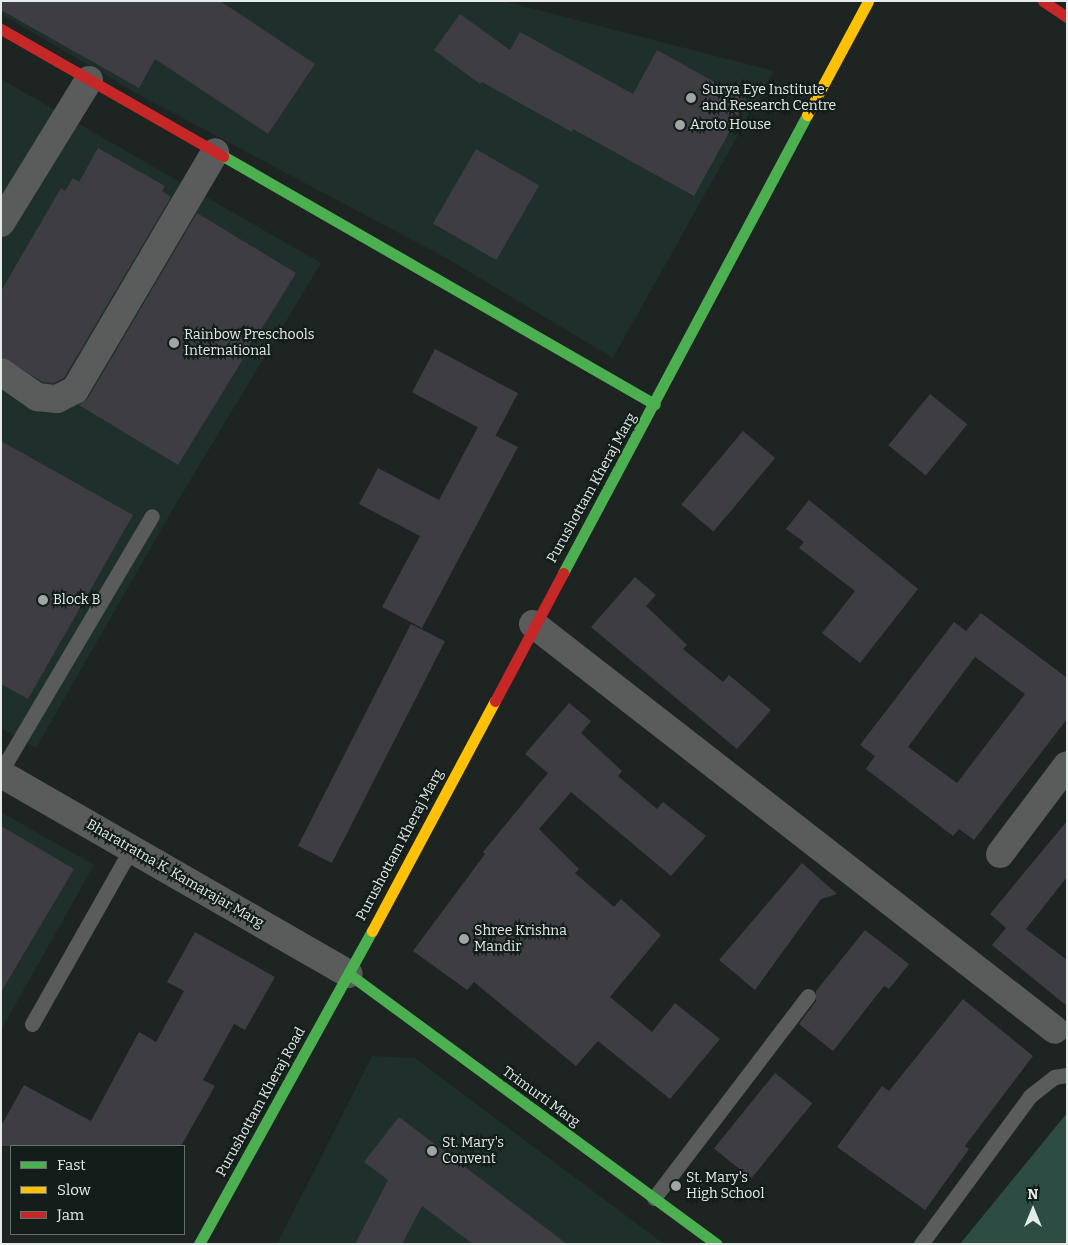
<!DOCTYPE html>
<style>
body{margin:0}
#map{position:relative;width:1068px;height:1245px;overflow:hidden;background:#1e2422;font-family:Bitter,serif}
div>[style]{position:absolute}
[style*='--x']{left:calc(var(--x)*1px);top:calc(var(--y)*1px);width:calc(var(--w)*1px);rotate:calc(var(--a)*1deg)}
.built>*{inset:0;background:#1f2f2b}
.green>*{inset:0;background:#2d4d44}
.building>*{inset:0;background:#3e3d44;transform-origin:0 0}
.lane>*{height:15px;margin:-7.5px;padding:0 7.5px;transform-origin:7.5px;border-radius:7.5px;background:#5a5b5b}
.street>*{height:28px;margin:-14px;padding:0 14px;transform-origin:14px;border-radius:14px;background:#5a5b5b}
.fast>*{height:11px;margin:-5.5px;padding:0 5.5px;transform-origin:5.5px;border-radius:5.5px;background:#4caf50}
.slow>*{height:11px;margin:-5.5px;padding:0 5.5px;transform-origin:5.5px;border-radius:5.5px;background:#ffc107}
.jam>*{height:11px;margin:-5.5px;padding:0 5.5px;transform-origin:5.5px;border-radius:5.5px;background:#c62828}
.dots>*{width:14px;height:14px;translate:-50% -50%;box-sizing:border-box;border:2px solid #131d1a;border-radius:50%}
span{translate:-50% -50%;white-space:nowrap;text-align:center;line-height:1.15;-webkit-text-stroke:4px #131d1a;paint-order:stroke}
.poi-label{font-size:14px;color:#e5ecea}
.left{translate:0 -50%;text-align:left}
.street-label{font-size:14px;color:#e5ecea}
.frame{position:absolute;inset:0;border:2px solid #e5ecea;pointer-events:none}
.legend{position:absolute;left:10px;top:1145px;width:175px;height:90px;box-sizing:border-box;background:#131d1a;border:1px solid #67706d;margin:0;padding:6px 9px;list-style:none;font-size:15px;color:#e5ecea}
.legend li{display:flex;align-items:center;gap:10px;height:25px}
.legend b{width:25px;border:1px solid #67706d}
.north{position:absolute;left:1008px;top:1185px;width:50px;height:50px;-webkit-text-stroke:4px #131d1a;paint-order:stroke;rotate:0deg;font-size:14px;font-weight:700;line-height:20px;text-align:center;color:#e5ecea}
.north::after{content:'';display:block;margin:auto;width:18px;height:22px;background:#e5ecea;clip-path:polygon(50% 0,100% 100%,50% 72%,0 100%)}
</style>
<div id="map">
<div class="built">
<div style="clip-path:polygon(1px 1px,503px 1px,774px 71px,613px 358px,448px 259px,143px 97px,1px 14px)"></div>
<div style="clip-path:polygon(1px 79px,321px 263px,173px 509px,36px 748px,1px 728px)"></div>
<div style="clip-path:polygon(1px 812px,94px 865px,1px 1030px)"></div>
<div style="clip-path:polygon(372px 1056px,415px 1058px,664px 1244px,277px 1244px)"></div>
</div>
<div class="green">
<div style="clip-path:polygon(1067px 1113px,1067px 1244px,960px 1244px)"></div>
</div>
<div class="building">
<div style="clip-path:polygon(1px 1px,220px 1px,315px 64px,268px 134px,155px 59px,139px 88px,1px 10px)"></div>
<div style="clip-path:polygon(460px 14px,510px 50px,520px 32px,633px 94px,657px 50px,747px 100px,694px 196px,573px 129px,572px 132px,482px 82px,480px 84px,434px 50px)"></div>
<div style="clip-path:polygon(98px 148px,165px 186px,162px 191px,171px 197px,64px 378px,54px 383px,43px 382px,1px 357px,1px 291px,61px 188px,65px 191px,73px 178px,79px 182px)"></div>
<div style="left:476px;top:149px;width:73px;height:86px;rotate:30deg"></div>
<div style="clip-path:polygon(197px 213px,296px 273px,178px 465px,79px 405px,88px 398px)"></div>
<div style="left:435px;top:349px;width:94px;height:49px;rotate:28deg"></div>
<div style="left:930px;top:394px;width:48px;height:66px;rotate:39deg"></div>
<div style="clip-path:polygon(478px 427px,518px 447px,422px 628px,382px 607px,420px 536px,359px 504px,378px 468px,439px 500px)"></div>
<div style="left:743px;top:431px;width:42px;height:96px;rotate:40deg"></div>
<div style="clip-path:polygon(1px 441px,133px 515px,28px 699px,1px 684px)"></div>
<div style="clip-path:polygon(809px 500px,918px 589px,860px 663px,822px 633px,855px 591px,799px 548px,804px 542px,786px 529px)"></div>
<div style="clip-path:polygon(635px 577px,656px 595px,646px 606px,687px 645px,683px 649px,723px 682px,729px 675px,771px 710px,737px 749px,591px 627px)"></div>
<div style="clip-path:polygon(evenodd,981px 613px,1067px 678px,1067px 719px,974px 840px,959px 829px,953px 836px,866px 769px,875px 756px,860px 745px,954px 622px,966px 631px,981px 613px,975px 657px,1025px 694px,957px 783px,908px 747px,975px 657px)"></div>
<div style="left:411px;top:624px;width:38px;height:249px;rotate:27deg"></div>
<div style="clip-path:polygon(569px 703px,591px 721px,581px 733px,622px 771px,618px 776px,657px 809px,663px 802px,706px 836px,671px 876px,571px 792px,539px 829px,579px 869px,575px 873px,614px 907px,621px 899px,661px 935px,610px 997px,652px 1032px,675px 1003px,720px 1039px,670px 1099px,598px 1041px,576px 1066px,474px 982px,467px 990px,413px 951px,485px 854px,483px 852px,548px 773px,525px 754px)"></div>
<div style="clip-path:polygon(1067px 821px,1067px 877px,1026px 929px,1067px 960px,1067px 1006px,992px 945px,1006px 928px,990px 914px)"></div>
<div style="clip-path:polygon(1px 826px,74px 869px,1px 992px)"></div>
<div style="clip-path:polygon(802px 863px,837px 894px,821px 899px,755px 990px,719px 960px)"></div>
<div style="clip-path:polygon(865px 930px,909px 964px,889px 989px,884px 986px,833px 1051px,799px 1024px,816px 1001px,816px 991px)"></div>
<div style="clip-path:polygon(195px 932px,275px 977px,245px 1030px,234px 1024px,203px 1080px,215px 1086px,181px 1146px,1px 1146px,1px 1126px,24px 1085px,91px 1121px,139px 1032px,156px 1042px,184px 991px,167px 982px)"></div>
<div style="clip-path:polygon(963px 999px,1033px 1056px,965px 1146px,969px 1149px,925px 1210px,837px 1147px,882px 1086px,889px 1091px)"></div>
<div style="left:775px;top:1073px;width:48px;height:97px;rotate:39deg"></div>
<div style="clip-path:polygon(399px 1117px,567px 1244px,473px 1244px,422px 1206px,402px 1244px,355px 1244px,388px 1180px,364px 1162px)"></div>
</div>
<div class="lane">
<div style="--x:1;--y:771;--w:296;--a:-59.4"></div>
<div style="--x:32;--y:1024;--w:201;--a:-60.5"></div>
<div style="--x:654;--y:1198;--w:254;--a:-52.7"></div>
<div style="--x:921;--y:1244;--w:184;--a:-53.6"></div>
<div style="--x:1030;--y:1096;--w:31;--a:-38"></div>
<div style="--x:1054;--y:1077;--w:13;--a:-9"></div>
</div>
<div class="street">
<div style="--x:1;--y:223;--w:168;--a:-58.4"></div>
<div style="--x:1;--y:372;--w:44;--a:34.8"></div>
<div style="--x:37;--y:397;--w:20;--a:6"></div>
<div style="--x:57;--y:399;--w:20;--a:-27"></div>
<div style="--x:75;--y:390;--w:276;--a:-59.5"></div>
<div style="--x:533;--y:624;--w:661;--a:37.87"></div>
<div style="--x:1;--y:774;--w:401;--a:29.9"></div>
<div style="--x:1000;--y:854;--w:111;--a:-53"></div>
</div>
<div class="fast">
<div style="--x:223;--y:156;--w:498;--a:29.9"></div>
<div style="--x:563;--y:573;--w:519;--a:-61.95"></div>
<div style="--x:349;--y:974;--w:456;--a:36.3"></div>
<div style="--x:199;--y:1244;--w:358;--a:-61.1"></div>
</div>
<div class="slow">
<div style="--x:807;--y:115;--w:129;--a:-61.8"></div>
<div style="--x:372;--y:931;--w:261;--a:-61.9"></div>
</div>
<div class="jam">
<div style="--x:1043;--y:1;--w:29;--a:34"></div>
<div style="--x:1;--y:29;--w:256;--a:29.8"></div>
<div style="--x:495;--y:701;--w:145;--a:-62"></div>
</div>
<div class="dots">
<div style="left:691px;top:98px;background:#9fa6a4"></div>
<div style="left:680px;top:125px;background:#9fa6a4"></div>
<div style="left:174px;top:343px;background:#9fa6a4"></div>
<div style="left:43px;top:600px;background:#9fa6a4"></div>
<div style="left:464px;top:939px;background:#9fa6a4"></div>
<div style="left:432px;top:1151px;background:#9fa6a4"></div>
<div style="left:676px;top:1186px;background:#9fa6a4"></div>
</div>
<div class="poi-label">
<span class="left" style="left:702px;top:98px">Surya Eye Institute<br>and Research Centre</span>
<span class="left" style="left:690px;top:125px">Aroto House</span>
<span class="left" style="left:184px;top:343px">Rainbow Preschools<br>International</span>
<span class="left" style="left:53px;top:600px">Block B</span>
<span class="left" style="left:474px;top:939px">Shree Krishna<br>Mandir</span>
<span class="left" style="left:442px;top:1151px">St. Mary's<br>Convent</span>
<span class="left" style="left:686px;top:1186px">St. Mary's<br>High School</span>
</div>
<div class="street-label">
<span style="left:592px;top:488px;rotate:-61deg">Purushottam Kheraj Marg</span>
<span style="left:400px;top:845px;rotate:-62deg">Purushottam Kheraj Marg</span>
<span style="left:175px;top:874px;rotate:30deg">Bharatratna K. Kamarajar Marg</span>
<span style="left:541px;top:1097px;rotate:36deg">Trimurti Marg</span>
<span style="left:261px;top:1102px;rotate:-61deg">Purushottam Kheraj Road</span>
</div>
<div class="frame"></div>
<ul class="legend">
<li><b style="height:6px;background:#4caf50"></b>Fast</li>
<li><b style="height:6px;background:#ffc107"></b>Slow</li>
<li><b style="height:6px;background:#c62828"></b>Jam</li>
</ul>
<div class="north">N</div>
</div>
